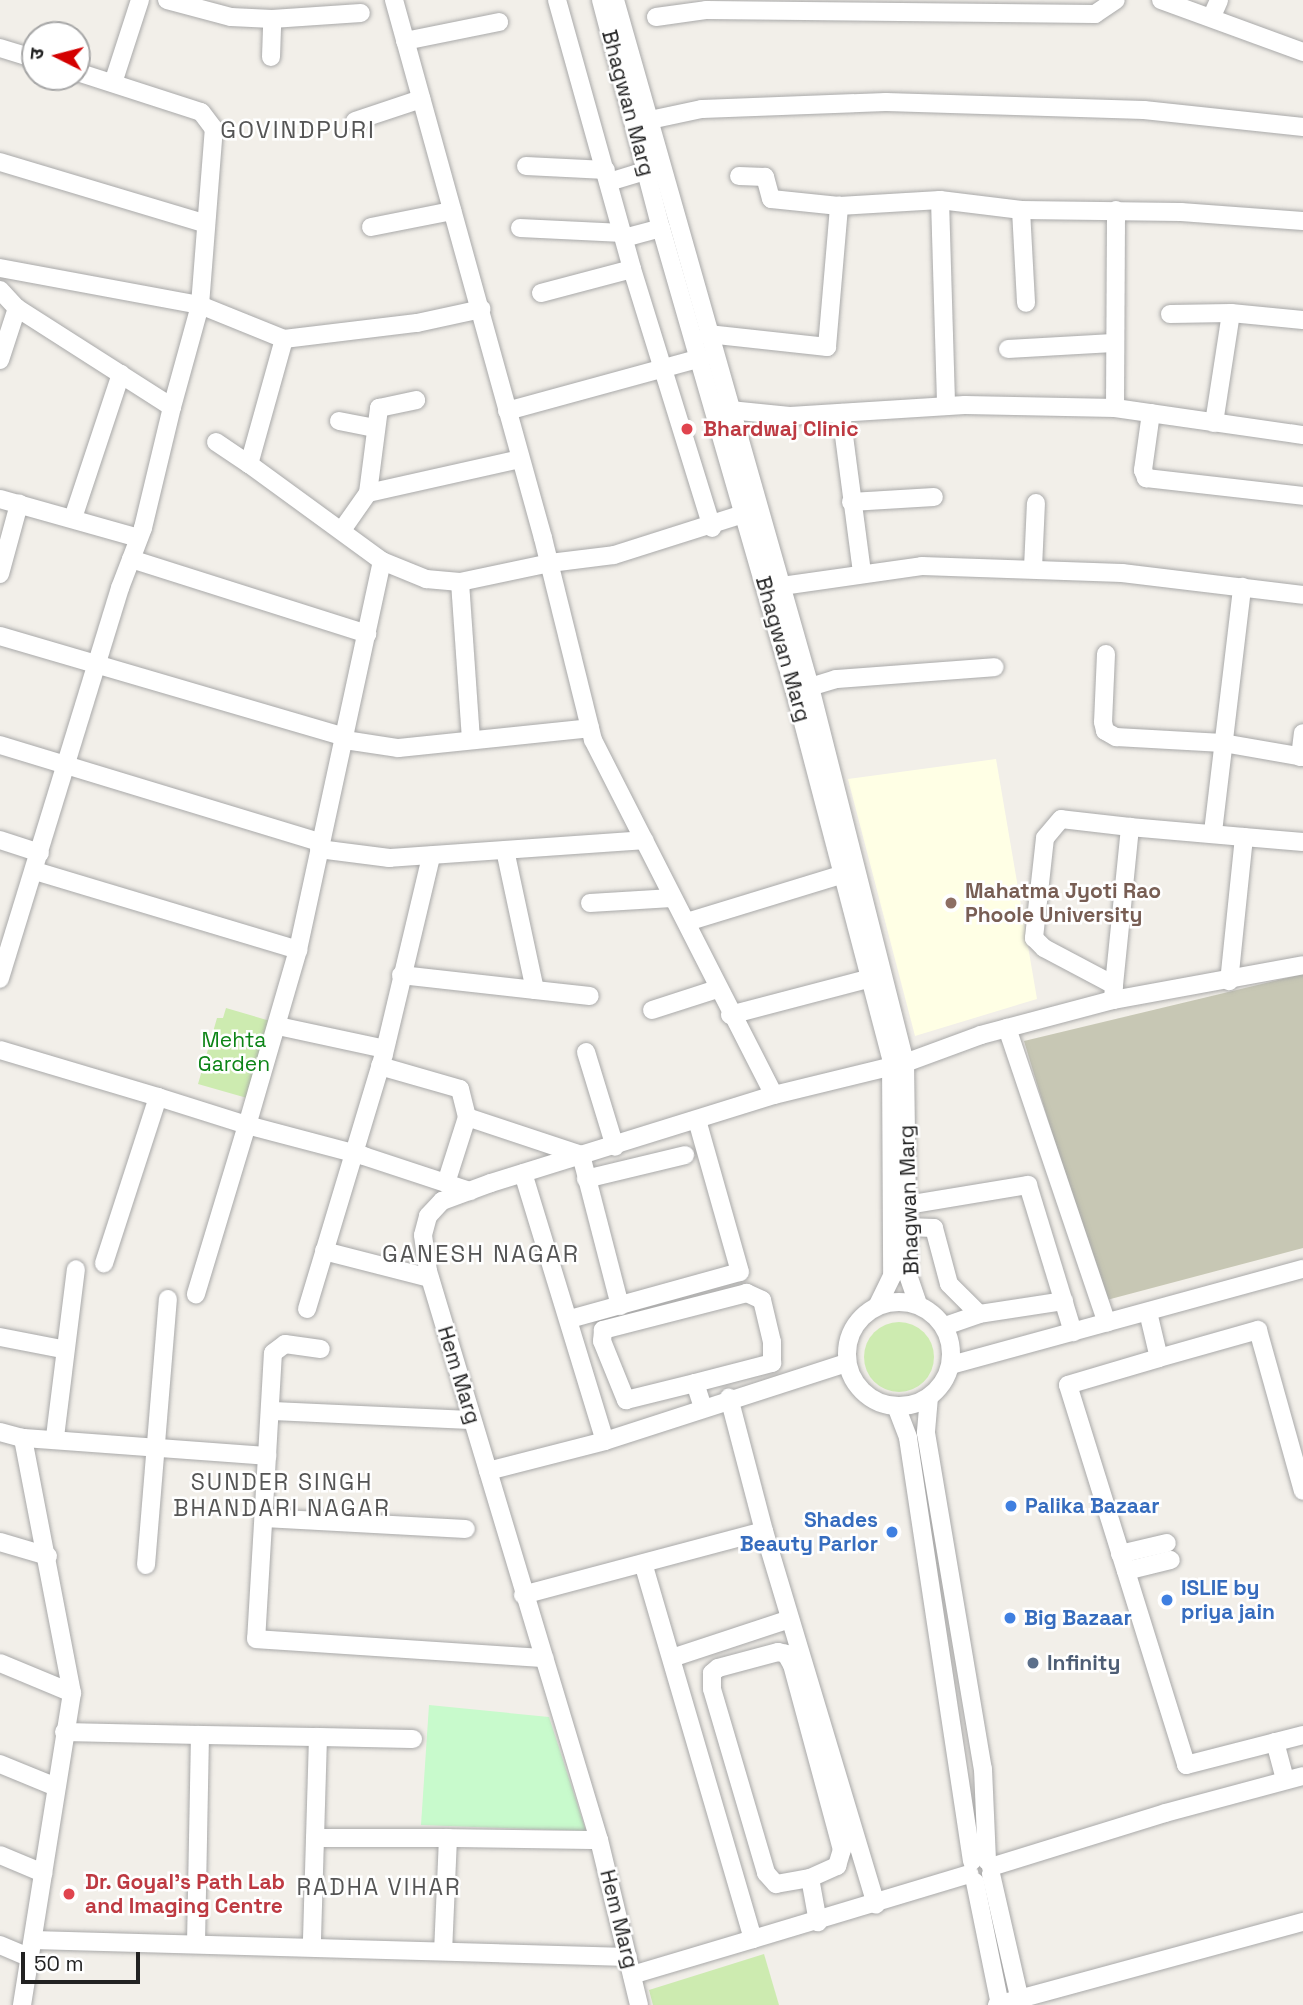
<!DOCTYPE html>
<meta charset="utf-8">
<style>
body{margin:0}
#map{position:relative;width:1303px;height:2005px;overflow:hidden;background:#f2efe9;font-family:"Space Grotesk","Noto Sans Devanagari",sans-serif}
div>[style]{position:absolute}
[style*='--x']{left:calc(var(--x)*1px);top:calc(var(--y)*1px);width:calc(var(--w)*1px);rotate:calc(var(--a)*1deg)}
.education>*{inset:0;background:#ffffe5}
.construction>*{inset:0;background:#c7c7b4}
.grass>*{inset:0;background:#cdebb0}
.round{border-radius:50%}
.park>*{inset:0;background:#c8facc}
.roads{filter:drop-shadow(0 0 2px #a9a9a9) drop-shadow(0 0 2px #a9a9a9)}
.minor>*{height:18px;margin:-9px;padding:0 9px;transform-origin:9px;border-radius:9px;background:#fff}
.minor>.ring{margin:-9px;padding:0;box-sizing:content-box;background:none;border:18px solid #fff;border-radius:50%}
.dots>*{width:19px;height:19px;translate:-50% -50%;box-sizing:border-box;border:4px solid #fff;border-radius:50%}
span{translate:-50% -50%;white-space:nowrap;text-align:center;line-height:1.15;-webkit-text-stroke:5px #fff;paint-order:stroke}
.street-label{font-size:21px;color:#222}
.health-label{font-size:21px;color:#be3a42;font-weight:700}
.left{translate:0 -50%;text-align:left}
.education-label{font-size:21px;color:#785e54;font-weight:700}
.park-label{font-size:21px;color:#0c8416}
.shop-label{font-size:21px;color:#366cbe;font-weight:700}
.right{translate:-100% -50%;text-align:right}
.service-label{font-size:21px;color:#4e5e75;font-weight:700}
.neighbourhood-label{font-size:23px;color:#555;letter-spacing:2px}
.quarter-label{font-size:24px;color:#555;letter-spacing:2px}
.north{position:absolute;left:21px;top:21px;width:70px;height:70px;box-sizing:border-box;background:#fff;border:2px solid #a7a7a7;border-radius:50%;rotate:276deg;font-size:19px;font-weight:700;line-height:28px;text-align:center;color:#222}
.north::after{content:'';display:block;margin:auto;width:24px;height:32px;background:#d40000;clip-path:polygon(50% 0,100% 100%,50% 72%,0 100%)}
.scale{position:absolute;left:21px;top:1952px;width:119px;height:32px;box-sizing:border-box;border:4px solid #222;border-top:0;padding-left:9px;font-size:21px;line-height:24px;white-space:nowrap;color:#222;-webkit-text-stroke:5px #fff;paint-order:stroke}
</style>
<div id="map">
<div class="education">
<div style="clip-path:polygon(996px 759px,1037px 999px,915px 1036px,848px 779px)"></div>
</div>
<div class="construction">
<div style="clip-path:polygon(1303px 974px,1303px 1248px,1103px 1301px,1024px 1041px)"></div>
</div>
<div class="grass">
<div style="clip-path:polygon(226px 1008px,270px 1021px,247px 1098px,198px 1084px,217px 1018px,223px 1018px)"></div>
<div class="round" style="left:864px;top:1322px;width:70px;height:70px"></div>
<div style="clip-path:polygon(764px 1954px,779px 2005px,653px 2005px,649px 1990px)"></div>
</div>
<div class="park">
<div style="clip-path:polygon(429px 1705px,549px 1717px,586px 1831px,421px 1825px)"></div>
</div>
<div class="roads">
<div class="minor">
<div style="--x:167;--y:0;--w:66;--a:14.9"></div>
<div style="--x:231;--y:17;--w:41;--a:2.8"></div>
<div style="--x:272;--y:19;--w:89;--a:-3.9"></div>
<div style="--x:394;--y:0;--w:558;--a:74.52"></div>
<div style="--x:543;--y:538;--w:208;--a:76.1"></div>
<div style="--x:593;--y:740;--w:398;--a:63"></div>
<div style="--x:557;--y:0;--w:279;--a:74.4"></div>
<div style="--x:632;--y:269;--w:271;--a:72.8"></div>
<div style="--x:601;--y:0;--w:236;--a:75.3"></div>
<div style="--x:661;--y:228;--w:483;--a:73.9"></div>
<div style="--x:795;--y:692;--w:377;--a:75.3"></div>
<div style="--x:891;--y:1057;--w:219;--a:89.7"></div>
<div style="--x:892;--y:1276;--w:32;--a:116"></div>
<div style="--x:615;--y:0;--w:714;--a:74.15"></div>
<div style="--x:810;--y:687;--w:388;--a:75.8"></div>
<div style="--x:905;--y:1063;--w:212;--a:89.2"></div>
<div style="--x:908;--y:1275;--w:31;--a:71"></div>
<div style="--x:1161;--y:0;--w:151;--a:20.1"></div>
<div style="--x:1212;--y:16;--w:17;--a:-66"></div>
<div style="--x:656;--y:17;--w:50;--a:-8"></div>
<div style="--x:706;--y:10;--w:389;--a:0.6"></div>
<div style="--x:1095;--y:14;--w:25;--a:-34"></div>
<div style="--x:405;--y:41;--w:96;--a:-11.4"></div>
<div style="--x:0;--y:48;--w:37;--a:17"></div>
<div style="--x:271;--y:57;--w:38;--a:-88"></div>
<div style="--x:113;--y:83;--w:87;--a:-72"></div>
<div style="--x:355;--y:121;--w:70;--a:-18.4"></div>
<div style="--x:636;--y:123;--w:67;--a:-12"></div>
<div style="--x:702;--y:109;--w:184;--a:-2.2"></div>
<div style="--x:886;--y:102;--w:258;--a:1.8"></div>
<div style="--x:1144;--y:110;--w:160;--a:6.1"></div>
<div style="--x:0;--y:162;--w:212;--a:16.7"></div>
<div style="--x:526;--y:166;--w:80;--a:2.9"></div>
<div style="--x:609;--y:182;--w:39;--a:-17"></div>
<div style="--x:940;--y:200;--w:206;--a:88.3"></div>
<div style="--x:839;--y:206;--w:101;--a:-3.4"></div>
<div style="--x:940;--y:200;--w:82;--a:7"></div>
<div style="--x:1021;--y:210;--w:160;--a:0.7"></div>
<div style="--x:1181;--y:212;--w:122;--a:4.2"></div>
<div style="--x:1021;--y:210;--w:93;--a:86.9"></div>
<div style="--x:371;--y:227;--w:83;--a:-11.2"></div>
<div style="--x:520;--y:228;--w:103;--a:2.8"></div>
<div style="--x:624;--y:238;--w:38;--a:-15"></div>
<div style="--x:0;--y:268;--w:203;--a:10.5"></div>
<div style="--x:200;--y:305;--w:177;--a:-85.5"></div>
<div style="--x:214;--y:129;--w:21;--a:-127"></div>
<div style="--x:201;--y:112;--w:130;--a:-162.1"></div>
<div style="--x:0;--y:290;--w:25;--a:47"></div>
<div style="--x:17;--y:308;--w:184;--a:32.6"></div>
<div style="--x:172;--y:407;--w:124;--a:103.5"></div>
<div style="--x:143;--y:528;--w:64;--a:111"></div>
<div style="--x:120;--y:588;--w:409;--a:107.1"></div>
<div style="--x:541;--y:293;--w:94;--a:-14.8"></div>
<div style="--x:1170;--y:314;--w:61;--a:-0.9"></div>
<div style="--x:1231;--y:313;--w:72;--a:5.6"></div>
<div style="--x:708;--y:334;--w:120;--a:6.2"></div>
<div style="--x:827;--y:347;--w:142;--a:-85.1"></div>
<div style="--x:839;--y:206;--w:68;--a:-174.1"></div>
<div style="--x:771;--y:199;--w:23;--a:-105"></div>
<div style="--x:765;--y:177;--w:26;--a:-178"></div>
<div style="--x:284;--y:339;--w:130;--a:105.6"></div>
<div style="--x:249;--y:464;--w:165;--a:36.1"></div>
<div style="--x:382;--y:561;--w:398;--a:102.2"></div>
<div style="--x:1008;--y:349;--w:105;--a:-3.3"></div>
<div style="--x:0;--y:360;--w:55;--a:-71.9"></div>
<div style="--x:172;--y:407;--w:106;--a:-74.6"></div>
<div style="--x:200;--y:305;--w:91;--a:22"></div>
<div style="--x:284;--y:339;--w:134;--a:-6.9"></div>
<div style="--x:417;--y:323;--w:66;--a:-12.3"></div>
<div style="--x:1115;--y:408;--w:198;--a:-89.7"></div>
<div style="--x:730;--y:410;--w:60;--a:5.7"></div>
<div style="--x:790;--y:416;--w:175;--a:-3.6"></div>
<div style="--x:965;--y:405;--w:150;--a:1.1"></div>
<div style="--x:1115;--y:408;--w:190;--a:8.2"></div>
<div style="--x:507;--y:411;--w:201;--a:-15.3"></div>
<div style="--x:841;--y:413;--w:160;--a:82.5"></div>
<div style="--x:1151;--y:413;--w:58;--a:98"></div>
<div style="--x:1143;--y:470;--w:9;--a:69"></div>
<div style="--x:1146;--y:478;--w:158;--a:6.5"></div>
<div style="--x:339;--y:421;--w:37;--a:11"></div>
<div style="--x:1214;--y:423;--w:111;--a:-81.2"></div>
<div style="--x:216;--y:442;--w:40;--a:34"></div>
<div style="--x:368;--y:493;--w:86;--a:-82.6"></div>
<div style="--x:379;--y:408;--w:38;--a:-12"></div>
<div style="--x:0;--y:499;--w:144;--a:15.7"></div>
<div style="--x:851;--y:502;--w:83;--a:-3.4"></div>
<div style="--x:73;--y:518;--w:152;--a:-71.6"></div>
<div style="--x:342;--y:530;--w:45;--a:-54.9"></div>
<div style="--x:368;--y:493;--w:156;--a:-12.6"></div>
<div style="--x:131;--y:559;--w:248;--a:17.6"></div>
<div style="--x:382;--y:561;--w:48;--a:22.2"></div>
<div style="--x:426;--y:579;--w:34;--a:5"></div>
<div style="--x:460;--y:582;--w:92;--a:-11.9"></div>
<div style="--x:550;--y:563;--w:64;--a:-7.1"></div>
<div style="--x:614;--y:555;--w:146;--a:-17.6"></div>
<div style="--x:1033;--y:568;--w:65;--a:-87.4"></div>
<div style="--x:0;--y:574;--w:73;--a:-74.8"></div>
<div style="--x:460;--y:582;--w:158;--a:86"></div>
<div style="--x:782;--y:586;--w:141;--a:-8.1"></div>
<div style="--x:922;--y:566;--w:200;--a:2"></div>
<div style="--x:1122;--y:573;--w:182;--a:6.9"></div>
<div style="--x:0;--y:636;--w:360;--a:16.3"></div>
<div style="--x:1106;--y:654;--w:68;--a:92.5"></div>
<div style="--x:1103;--y:722;--w:9;--a:77"></div>
<div style="--x:1105;--y:731;--w:13;--a:29"></div>
<div style="--x:1116;--y:737;--w:107;--a:3.2"></div>
<div style="--x:1223;--y:743;--w:81;--a:9.9"></div>
<div style="--x:810;--y:687;--w:27;--a:-17"></div>
<div style="--x:836;--y:679;--w:159;--a:-4.3"></div>
<div style="--x:345;--y:740;--w:54;--a:8.6"></div>
<div style="--x:398;--y:748;--w:193;--a:-5.9"></div>
<div style="--x:0;--y:745;--w:334;--a:16.9"></div>
<div style="--x:1300;--y:757;--w:24;--a:-83"></div>
<div style="--x:1130;--y:827;--w:114;--a:5"></div>
<div style="--x:1244;--y:837;--w:145;--a:95.9"></div>
<div style="--x:1213;--y:832;--w:247;--a:-83.2"></div>
<div style="--x:1244;--y:837;--w:59;--a:4.8"></div>
<div style="--x:0;--y:840;--w:42;--a:18"></div>
<div style="--x:319;--y:849;--w:71;--a:7.3"></div>
<div style="--x:389;--y:858;--w:256;--a:-4"></div>
<div style="--x:35;--y:871;--w:275;--a:16.7"></div>
<div style="--x:298;--y:950;--w:182;--a:106.2"></div>
<div style="--x:247;--y:1125;--w:121;--a:14.8"></div>
<div style="--x:364;--y:1156;--w:112;--a:18.3"></div>
<div style="--x:590;--y:903;--w:82;--a:-3.5"></div>
<div style="--x:687;--y:922;--w:175;--a:-17"></div>
<div style="--x:401;--y:975;--w:135;--a:6.4"></div>
<div style="--x:535;--y:990;--w:143;--a:-102.1"></div>
<div style="--x:535;--y:990;--w:55;--a:6.2"></div>
<div style="--x:1113;--y:1000;--w:15;--a:-86"></div>
<div style="--x:1114;--y:985;--w:159;--a:-84.2"></div>
<div style="--x:1130;--y:827;--w:69;--a:-173.4"></div>
<div style="--x:1061;--y:819;--w:25;--a:130"></div>
<div style="--x:1045;--y:838;--w:101;--a:96.3"></div>
<div style="--x:1034;--y:938;--w:14;--a:45"></div>
<div style="--x:1044;--y:948;--w:79;--a:27.9"></div>
<div style="--x:652;--y:1010;--w:68;--a:-17.9"></div>
<div style="--x:730;--y:1015;--w:146;--a:-14.7"></div>
<div style="--x:278;--y:1026;--w:109;--a:12.1"></div>
<div style="--x:1007;--y:1028;--w:311;--a:71.3"></div>
<div style="--x:0;--y:1050;--w:165;--a:16.6"></div>
<div style="--x:158;--y:1097;--w:175;--a:108"></div>
<div style="--x:586;--y:1052;--w:99;--a:73"></div>
<div style="--x:380;--y:1066;--w:83;--a:16"></div>
<div style="--x:460;--y:1089;--w:29;--a:76"></div>
<div style="--x:158;--y:1097;--w:93;--a:17.5"></div>
<div style="--x:247;--y:1125;--w:177;--a:106.8"></div>
<div style="--x:523;--y:1173;--w:280;--a:73"></div>
<div style="--x:586;--y:1179;--w:102;--a:-13.6"></div>
<div style="--x:446;--y:1183;--w:69;--a:-72.3"></div>
<div style="--x:467;--y:1117;--w:120;--a:18.4"></div>
<div style="--x:581;--y:1155;--w:156;--a:75.5"></div>
<div style="--x:907;--y:1205;--w:123;--a:-9.4"></div>
<div style="--x:1028;--y:1185;--w:154;--a:73"></div>
<div style="--x:907;--y:1227;--w:27;--a:2"></div>
<div style="--x:934;--y:1228;--w:58;--a:75"></div>
<div style="--x:949;--y:1284;--w:42;--a:45"></div>
<div style="--x:324;--y:1251;--w:109;--a:14.3"></div>
<div class="ring" style="left:847px;top:1302px;width:86px;height:86px"></div>
<div style="--x:307;--y:1309;--w:266;--a:-73.2"></div>
<div style="--x:384;--y:1054;--w:204;--a:-76.6"></div>
<div style="--x:1148;--y:1312;--w:47;--a:76.6"></div>
<div style="--x:1159;--y:1358;--w:95;--a:163.5"></div>
<div style="--x:1068;--y:1385;--w:398;--a:72.7"></div>
<div style="--x:1186;--y:1765;--w:121;--a:-14.4"></div>
<div style="--x:570;--y:1319;--w:176;--a:-15.5"></div>
<div style="--x:740;--y:1272;--w:158;--a:-105.8"></div>
<div style="--x:945;--y:1326;--w:36;--a:-19"></div>
<div style="--x:979;--y:1314;--w:86;--a:-8.7"></div>
<div style="--x:0;--y:1337;--w:63;--a:11"></div>
<div style="--x:1159;--y:1358;--w:103;--a:-15.8"></div>
<div style="--x:1258;--y:1330;--w:167;--a:74.4"></div>
<div style="--x:951;--y:1365;--w:365;--a:-15.3"></div>
<div style="--x:695;--y:1383;--w:80;--a:-14.6"></div>
<div style="--x:772;--y:1363;--w:21;--a:-90"></div>
<div style="--x:772;--y:1342;--w:43;--a:-103.4"></div>
<div style="--x:762;--y:1300;--w:17;--a:-155"></div>
<div style="--x:747;--y:1293;--w:149;--a:165.6"></div>
<div style="--x:603;--y:1330;--w:11;--a:95"></div>
<div style="--x:602;--y:1341;--w:64;--a:67.9"></div>
<div style="--x:626;--y:1400;--w:71;--a:-13.8"></div>
<div style="--x:695;--y:1383;--w:25;--a:72"></div>
<div style="--x:929;--y:1397;--w:36;--a:95"></div>
<div style="--x:926;--y:1433;--w:341;--a:80.4"></div>
<div style="--x:983;--y:1769;--w:92;--a:87.5"></div>
<div style="--x:896;--y:1406;--w:34;--a:69"></div>
<div style="--x:908;--y:1438;--w:428;--a:81.4"></div>
<div style="--x:271;--y:1411;--w:201;--a:2.6"></div>
<div style="--x:0;--y:1432;--w:24;--a:15"></div>
<div style="--x:23;--y:1438;--w:245;--a:4.2"></div>
<div style="--x:267;--y:1456;--w:183;--a:93.4"></div>
<div style="--x:256;--y:1639;--w:289;--a:3.8"></div>
<div style="--x:55;--y:1437;--w:169;--a:-82.9"></div>
<div style="--x:267;--y:1456;--w:103;--a:-86.7"></div>
<div style="--x:273;--y:1353;--w:15;--a:-37"></div>
<div style="--x:285;--y:1344;--w:36;--a:8"></div>
<div style="--x:488;--y:1471;--w:121;--a:-14.4"></div>
<div style="--x:605;--y:1441;--w:254;--a:-17.9"></div>
<div style="--x:264;--y:1518;--w:202;--a:3.1"></div>
<div style="--x:764;--y:1531;--w:390;--a:73.3"></div>
<div style="--x:0;--y:1542;--w:50;--a:16.3"></div>
<div style="--x:1120;--y:1554;--w:48;--a:-13.2"></div>
<div style="--x:146;--y:1565;--w:267;--a:-85.3"></div>
<div style="--x:1126;--y:1571;--w:46;--a:-13.7"></div>
<div style="--x:523;--y:1595;--w:249;--a:-14.9"></div>
<div style="--x:764;--y:1531;--w:138;--a:-104.7"></div>
<div style="--x:672;--y:1658;--w:124;--a:-18.3"></div>
<div style="--x:0;--y:1663;--w:78;--a:22.6"></div>
<div style="--x:64;--y:1732;--w:136;--a:1.3"></div>
<div style="--x:200;--y:1735;--w:207;--a:91.1"></div>
<div style="--x:200;--y:1735;--w:118;--a:1"></div>
<div style="--x:318;--y:1737;--w:208;--a:91.7"></div>
<div style="--x:318;--y:1737;--w:95;--a:1.2"></div>
<div style="--x:1275;--y:1742;--w:39;--a:75"></div>
<div style="--x:0;--y:1764;--w:61;--a:22.3"></div>
<div style="--x:315;--y:1838;--w:133;--a:0"></div>
<div style="--x:448;--y:1838;--w:113;--a:92.5"></div>
<div style="--x:448;--y:1838;--w:151;--a:0.8"></div>
<div style="--x:0;--y:1855;--w:47;--a:22.7"></div>
<div style="--x:991;--y:1867;--w:182;--a:-17.2"></div>
<div style="--x:1165;--y:1813;--w:143;--a:-15"></div>
<div style="--x:991;--y:1874;--w:134;--a:77.1"></div>
<div style="--x:810;--y:1878;--w:30;--a:-24"></div>
<div style="--x:837;--y:1866;--w:17;--a:-73"></div>
<div style="--x:842;--y:1850;--w:192;--a:-105.1"></div>
<div style="--x:792;--y:1665;--w:13;--a:-119"></div>
<div style="--x:786;--y:1654;--w:8;--a:-166"></div>
<div style="--x:778;--y:1652;--w:62;--a:165.1"></div>
<div style="--x:718;--y:1668;--w:8;--a:140"></div>
<div style="--x:712;--y:1673;--w:16;--a:90"></div>
<div style="--x:712;--y:1689;--w:192;--a:73.6"></div>
<div style="--x:766;--y:1873;--w:15;--a:48"></div>
<div style="--x:776;--y:1884;--w:35;--a:-10"></div>
<div style="--x:810;--y:1878;--w:45;--a:79.7"></div>
<div style="--x:975;--y:1882;--w:126;--a:78.5"></div>
<div style="--x:753;--y:1939;--w:226;--a:-16.7"></div>
<div style="--x:33;--y:1940;--w:595;--a:1.64"></div>
<div style="--x:0;--y:1945;--w:33;--a:23"></div>
<div style="--x:632;--y:1975;--w:126;--a:-16.6"></div>
<div style="--x:753;--y:1939;--w:391;--a:-106.3"></div>
<div style="--x:22;--y:2005;--w:316;--a:-80.9"></div>
<div style="--x:72;--y:1693;--w:260;--a:-100.9"></div>
<div style="--x:639;--y:2005;--w:170;--a:-103.6"></div>
<div style="--x:599;--y:1840;--w:594;--a:-106.73"></div>
<div style="--x:428;--y:1271;--w:36;--a:-98"></div>
<div style="--x:423;--y:1235;--w:20;--a:-75"></div>
<div style="--x:428;--y:1216;--w:21;--a:-47"></div>
<div style="--x:442;--y:1201;--w:52;--a:-20.2"></div>
<div style="--x:491;--y:1183;--w:296;--a:-17.3"></div>
<div style="--x:774;--y:1095;--w:135;--a:-13.7"></div>
<div style="--x:905;--y:1063;--w:81;--a:-20.2"></div>
<div style="--x:981;--y:1035;--w:137;--a:-14.9"></div>
<div style="--x:1113;--y:1000;--w:193;--a:-10.4"></div>
<div style="--x:997;--y:2005;--w:317;--a:-15.2"></div>
</div>
</div>
<div class="dots">
<div style="left:687px;top:429px;background:#e0444e"></div>
<div style="left:951px;top:903px;background:#8d6e63"></div>
<div style="left:1011px;top:1506px;background:#3f7fe0"></div>
<div style="left:892px;top:1532px;background:#3f7fe0"></div>
<div style="left:1167px;top:1600px;background:#3f7fe0"></div>
<div style="left:1010px;top:1618px;background:#3f7fe0"></div>
<div style="left:1033px;top:1663px;background:#5c6f8a"></div>
<div style="left:69px;top:1894px;background:#e0444e"></div>
</div>
<div class="street-label">
<span style="left:628px;top:103px;rotate:75deg">Bhagwan Marg</span>
<span style="left:783px;top:649px;rotate:74deg">Bhagwan Marg</span>
<span style="left:909px;top:1200px;rotate:-92deg">Bhagwan Marg</span>
<span style="left:459px;top:1375px;rotate:73deg">Hem Marg</span>
<span style="left:619px;top:1919px;rotate:76deg">Hem Marg</span>
</div>
<div class="health-label">
<span class="left" style="left:703px;top:429px">Bhardwaj Clinic</span>
<span class="left" style="left:85px;top:1894px">Dr. Goyal's Path Lab<br>and Imaging Centre</span>
</div>
<div class="education-label">
<span class="left" style="left:965px;top:903px">Mahatma Jyoti Rao<br>Phoole University</span>
</div>
<div class="park-label">
<span style="left:234px;top:1052px">Mehta<br>Garden</span>
</div>
<div class="shop-label">
<span class="left" style="left:1025px;top:1506px">Palika Bazaar</span>
<span class="right" style="left:878px;top:1532px">Shades<br>Beauty Parlor</span>
<span class="left" style="left:1181px;top:1600px">ISLIE by<br>priya jain</span>
<span class="left" style="left:1024px;top:1618px">Big Bazaar</span>
</div>
<div class="service-label">
<span class="left" style="left:1047px;top:1663px">Infinity</span>
</div>
<div class="neighbourhood-label">
<span style="left:282px;top:1495px">SUNDER SINGH<br>BHANDARI NAGAR</span>
<span style="left:379px;top:1887px">RADHA VIHAR</span>
</div>
<div class="quarter-label">
<span style="left:298px;top:130px">GOVINDPURI</span>
<span style="left:481px;top:1254px">GANESH NAGAR</span>
</div>
<div class="north">उ</div>
<div class="scale">50 m</div>
</div>
